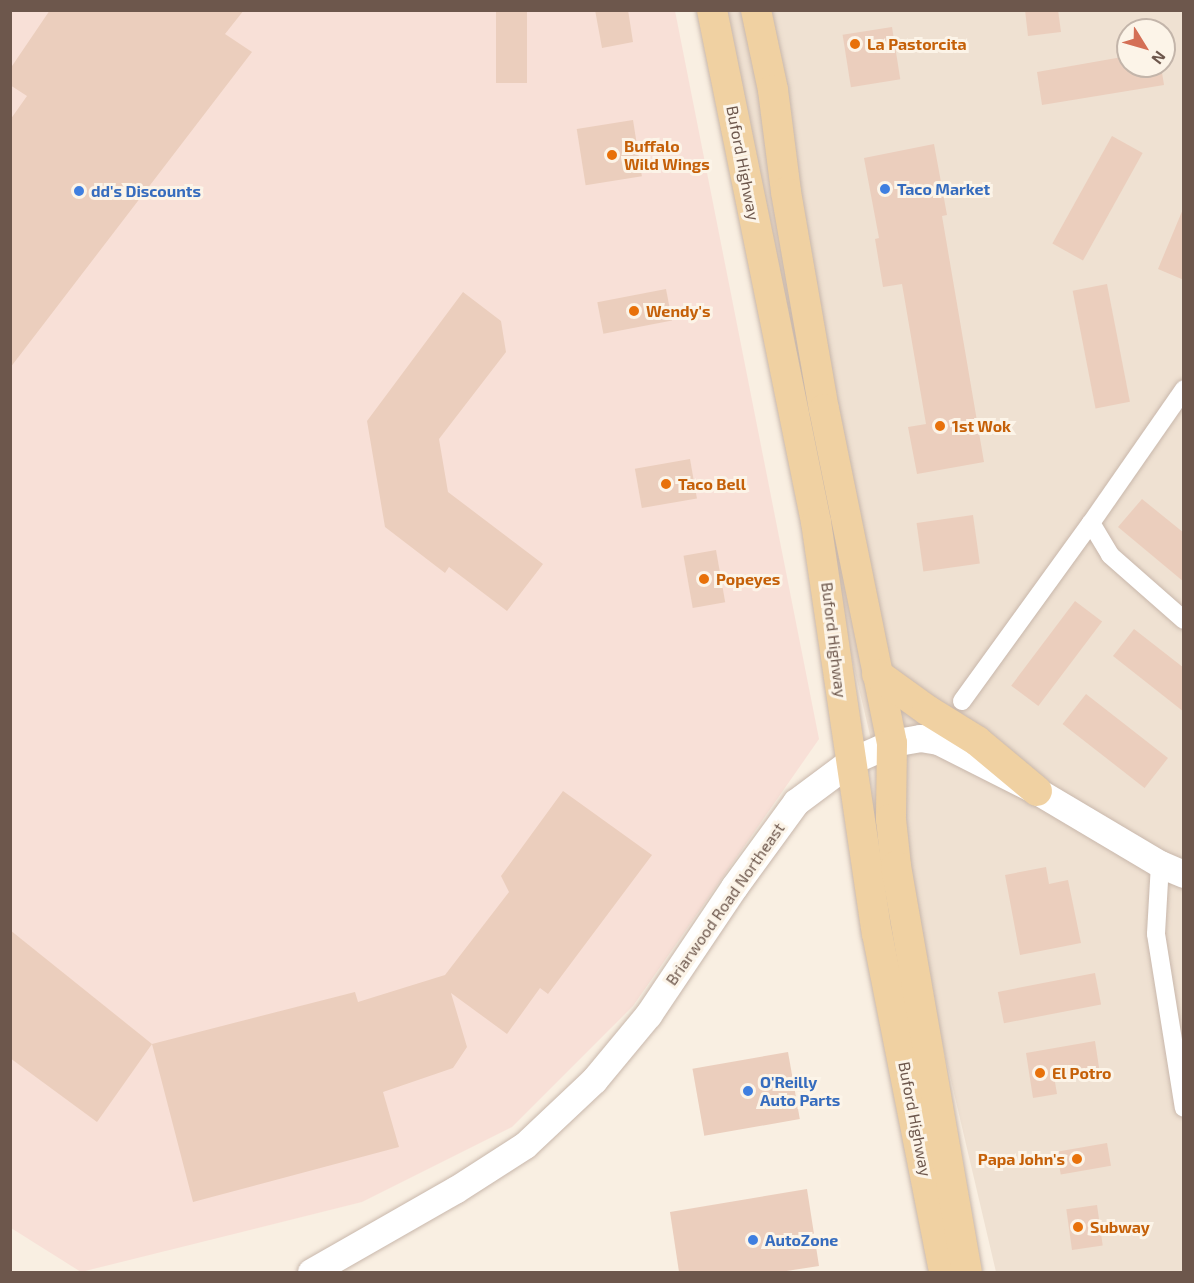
<!DOCTYPE html>
<style>
body{margin:0}
#map{position:relative;width:1194px;height:1283px;overflow:hidden;background:#f9efe2;font-family:"Exo 2",sans-serif}
div>[style]{position:absolute}
[style*='--x']{left:calc(var(--x)*1px);top:calc(var(--y)*1px);width:calc(var(--w)*1px);rotate:calc(var(--a)*1deg)}
.residential>*{inset:0;background:#efe1d2}
.commercial>*{inset:0;background:#f8e0d7}
.building>*{inset:0;background:#ebcebd;transform-origin:0 0}
.roads{filter:drop-shadow(0 0 2px #c8b7ab) drop-shadow(0 0 2px #c8b7ab)}
.street>*{height:18px;margin:-9px;padding:0 9px;transform-origin:9px;border-radius:9px;background:#fff}
.secondary>*{height:27px;margin:-13.5px;padding:0 13.5px;transform-origin:13.5px;border-radius:13.5px;background:#fff}
.primary>*{height:30px;margin:-15px;padding:0 15px;transform-origin:15px;border-radius:15px;background:#f0d1a2}
.dots>*{width:16px;height:16px;translate:-50% -50%;box-sizing:border-box;border:3px solid #fcf4e8;border-radius:50%}
span{translate:-50% -50%;white-space:nowrap;text-align:center;line-height:1.15;-webkit-text-stroke:6px #fcf4e8;paint-order:stroke}
.food-label{font-size:16px;color:#c56008;font-weight:700}
.left{translate:0 -50%;text-align:left}
.right{translate:-100% -50%;text-align:right}
.street-label{font-size:16px;color:#6d574c}
.shop-label{font-size:16px;color:#366cbe;font-weight:700}
.frame{position:absolute;inset:0;border:12px solid #6d574c;pointer-events:none}
.north{position:absolute;left:1116px;top:18px;width:60px;height:60px;box-sizing:border-box;background:#fcf4e8;border:2px solid #c3b5aa;border-radius:50%;rotate:127deg;font-size:16px;font-weight:700;line-height:24px;text-align:center;color:#6d574c}
.north::after{content:'';display:block;margin:auto;width:21px;height:27px;background:#d46f56;clip-path:polygon(50% 0,100% 100%,50% 72%,0 100%)}
</style>
<div id="map">
<div class="residential">
<div style="clip-path:polygon(evenodd,700px 11px,1183px 11px,1183px 1272px,996px 1272px,700px 11px,1128px 30px,1164px 30px,1164px 66px,1128px 66px,1128px 30px)"></div>
</div>
<div class="commercial">
<div style="clip-path:polygon(10px 11px,675px 11px,819px 739px,633px 1006px,512px 1127px,362px 1202px,81px 1272px,11px 1228px)"></div>
</div>
<div class="building">
<div style="clip-path:polygon(50px 10px,244px 10px,225px 34px,252px 52px,10px 368px,10px 120px,27px 96px,10px 85px,10px 69px)"></div>
<div style="left:496px;top:10px;width:31px;height:73px"></div>
<div style="clip-path:polygon(595px 10px,628px 10px,633px 42px,602px 48px)"></div>
<div style="clip-path:polygon(1025px 10px,1058px 10px,1061px 32px,1028px 36px)"></div>
<div style="left:892px;top:27px;width:53px;height:50px;rotate:81deg"></div>
<div style="clip-path:polygon(1128px 56px,1128px 66px,1161px 66px,1164px 85px,1042px 105px,1037px 72px)"></div>
<div style="left:633px;top:120px;width:57px;height:57px;rotate:81deg"></div>
<div style="left:1112px;top:136px;width:35px;height:123px;rotate:29deg"></div>
<div style="clip-path:polygon(934px 144px,947px 215px,942px 216px,984px 462px,917px 474px,908px 427px,926px 424px,902px 284px,883px 287px,875px 239px,879px 238px,864px 158px)"></div>
<div style="clip-path:polygon(1183px 209px,1184px 209px,1184px 280px,1158px 269px)"></div>
<div style="left:1107px;top:284px;width:120px;height:35px;rotate:79deg"></div>
<div style="left:666px;top:289px;width:32px;height:70px;rotate:79deg"></div>
<div style="clip-path:polygon(463px 292px,501px 321px,506px 352px,439px 439px,448px 492px,543px 564px,507px 611px,449px 567px,445px 573px,385px 527px,367px 421px)"></div>
<div style="left:690px;top:459px;width:40px;height:56px;rotate:80deg"></div>
<div style="clip-path:polygon(1142px 499px,1184px 533px,1184px 582px,1118px 527px)"></div>
<div style="left:973px;top:515px;width:49px;height:57px;rotate:82deg"></div>
<div style="left:716px;top:550px;width:53px;height:33px;rotate:80deg"></div>
<div style="left:1075px;top:601px;width:34px;height:106px;rotate:37deg"></div>
<div style="clip-path:polygon(1134px 629px,1184px 668px,1184px 712px,1113px 656px)"></div>
<div style="left:1086px;top:694px;width:104px;height:38px;rotate:38deg"></div>
<div style="clip-path:polygon(563px 791px,652px 855px,548px 994px,540px 988px,507px 1034px,451px 993px,467px 1047px,453px 1068px,383px 1092px,399px 1147px,193px 1202px,152px 1044px,355px 992px,358px 1002px,445px 975px,509px 892px,501px 876px)"></div>
<div style="clip-path:polygon(1046px 867px,1049px 884px,1068px 880px,1081px 943px,1020px 955px,1005px 875px)"></div>
<div style="clip-path:polygon(10px 930px,152px 1044px,97px 1122px,10px 1058px)"></div>
<div style="left:1095px;top:973px;width:32px;height:99px;rotate:79deg"></div>
<div style="clip-path:polygon(1095px 1041px,1100px 1074px,1055px 1082px,1057px 1094px,1033px 1098px,1026px 1053px)"></div>
<div style="left:788px;top:1052px;width:68px;height:97px;rotate:80deg"></div>
<div style="left:1107px;top:1143px;width:23px;height:51px;rotate:80deg"></div>
<div style="clip-path:polygon(807px 1189px,819px 1266px,780px 1272px,679px 1272px,670px 1212px)"></div>
<div style="left:1097px;top:1205px;width:41px;height:31px;rotate:82deg"></div>
</div>
<div class="roads">
<div class="street">
<div style="--x:1091;--y:523;--w:37;--a:59"></div>
<div style="--x:1110;--y:555;--w:98;--a:41.3"></div>
<div style="--x:962;--y:701;--w:220;--a:-54.1"></div>
<div style="--x:1091;--y:523;--w:163;--a:-55.2"></div>
<div style="--x:1160;--y:864;--w:70;--a:93.3"></div>
<div style="--x:1156;--y:934;--w:176;--a:80.9"></div>
</div>
<div class="secondary">
<div style="--x:311;--y:1272;--w:166;--a:-29.7"></div>
<div style="--x:455;--y:1190;--w:83;--a:-32.7"></div>
<div style="--x:525;--y:1145;--w:95;--a:-43.3"></div>
<div style="--x:594;--y:1080;--w:85;--a:-50.3"></div>
<div style="--x:648;--y:1015;--w:154;--a:-56.1"></div>
<div style="--x:734;--y:887;--w:105;--a:-53.9"></div>
<div style="--x:796;--y:802;--w:69;--a:-36.7"></div>
<div style="--x:851;--y:761;--w:45;--a:-23.7"></div>
<div style="--x:892;--y:743;--w:28;--a:-10"></div>
<div style="--x:920;--y:738;--w:18;--a:9"></div>
<div style="--x:938;--y:741;--w:111;--a:26.8"></div>
<div style="--x:1037;--y:791;--w:143;--a:30.7"></div>
<div style="--x:1160;--y:864;--w:26;--a:23"></div>
</div>
<div class="primary">
<div style="--x:712;--y:10;--w:522;--a:78.52"></div>
<div style="--x:816;--y:522;--w:416;--a:81.6"></div>
<div style="--x:877;--y:933;--w:346;--a:78.8"></div>
<div style="--x:756;--y:10;--w:82;--a:78"></div>
<div style="--x:773;--y:90;--w:103;--a:82.7"></div>
<div style="--x:786;--y:192;--w:220;--a:80.1"></div>
<div style="--x:824;--y:409;--w:341;--a:78.5"></div>
<div style="--x:892;--y:743;--w:76;--a:90.8"></div>
<div style="--x:891;--y:819;--w:47;--a:83.9"></div>
<div style="--x:896;--y:866;--w:412;--a:80.1"></div>
<div style="--x:877;--y:674;--w:62;--a:35.8"></div>
<div style="--x:927;--y:710;--w:59;--a:31.8"></div>
<div style="--x:977;--y:741;--w:78;--a:39.8"></div>
</div>
</div>
<div class="dots">
<div style="left:855px;top:44px;background:#e8710a"></div>
<div style="left:612px;top:155px;background:#e8710a"></div>
<div style="left:885px;top:189px;background:#3f7fe0"></div>
<div style="left:79px;top:191px;background:#3f7fe0"></div>
<div style="left:634px;top:311px;background:#e8710a"></div>
<div style="left:940px;top:426px;background:#e8710a"></div>
<div style="left:666px;top:484px;background:#e8710a"></div>
<div style="left:704px;top:579px;background:#e8710a"></div>
<div style="left:1040px;top:1073px;background:#e8710a"></div>
<div style="left:748px;top:1091px;background:#3f7fe0"></div>
<div style="left:1077px;top:1159px;background:#e8710a"></div>
<div style="left:1078px;top:1227px;background:#e8710a"></div>
<div style="left:753px;top:1240px;background:#3f7fe0"></div>
</div>
<div class="food-label">
<span class="left" style="left:867px;top:44px">La Pastorcita</span>
<span class="left" style="left:624px;top:155px">Buffalo<br>Wild Wings</span>
<span class="left" style="left:646px;top:311px">Wendy's</span>
<span class="left" style="left:952px;top:426px">1st Wok</span>
<span class="left" style="left:678px;top:484px">Taco Bell</span>
<span class="left" style="left:716px;top:579px">Popeyes</span>
<span class="left" style="left:1052px;top:1073px">El Potro</span>
<span class="right" style="left:1065px;top:1159px">Papa John's</span>
<span class="left" style="left:1090px;top:1227px">Subway</span>
</div>
<div class="street-label">
<span style="left:743px;top:163px;rotate:79deg">Buford Highway</span>
<span style="left:834px;top:640px;rotate:83deg">Buford Highway</span>
<span style="left:725px;top:904px;rotate:-55deg">Briarwood Road Northeast</span>
<span style="left:915px;top:1119px;rotate:79deg">Buford Highway</span>
</div>
<div class="shop-label">
<span class="left" style="left:897px;top:189px">Taco Market</span>
<span class="left" style="left:91px;top:191px">dd's Discounts</span>
<span class="left" style="left:760px;top:1091px">O'Reilly<br>Auto Parts</span>
<span class="left" style="left:765px;top:1240px">AutoZone</span>
</div>
<div class="frame"></div>
<div class="north">N</div>
</div>
